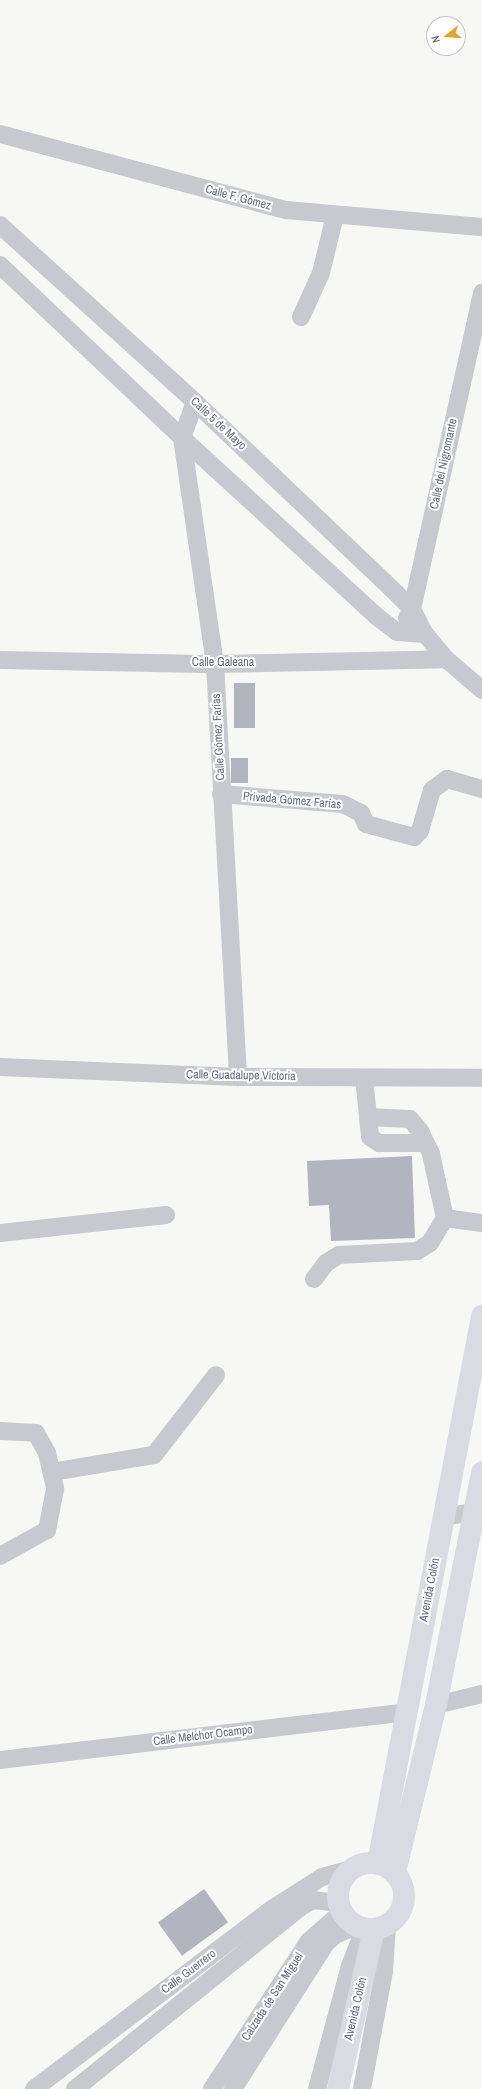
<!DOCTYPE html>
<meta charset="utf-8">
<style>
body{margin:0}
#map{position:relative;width:482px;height:2089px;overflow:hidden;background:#f7f8f5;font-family:"Archivo Narrow",sans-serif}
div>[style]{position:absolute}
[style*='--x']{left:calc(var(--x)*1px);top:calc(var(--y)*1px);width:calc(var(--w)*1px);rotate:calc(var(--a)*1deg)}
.building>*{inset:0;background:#b3b5be;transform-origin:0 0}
.minor>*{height:18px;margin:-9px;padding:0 9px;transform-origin:9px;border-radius:9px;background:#c8c9ce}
.major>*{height:22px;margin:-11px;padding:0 11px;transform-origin:11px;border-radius:11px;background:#dadbe2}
.major>.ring{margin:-11px;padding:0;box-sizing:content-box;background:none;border:22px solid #dadbe2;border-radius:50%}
span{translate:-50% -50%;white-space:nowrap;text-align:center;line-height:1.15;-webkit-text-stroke:4px #fff;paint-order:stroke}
.street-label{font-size:12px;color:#676b86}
.north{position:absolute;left:426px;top:16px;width:40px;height:40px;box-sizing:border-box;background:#fff;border:1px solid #c2c4cf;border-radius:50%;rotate:253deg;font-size:11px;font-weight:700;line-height:16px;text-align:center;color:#676b86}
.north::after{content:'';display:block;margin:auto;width:14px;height:18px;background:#e4a329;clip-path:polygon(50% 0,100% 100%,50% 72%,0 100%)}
</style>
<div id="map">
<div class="building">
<div style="left:234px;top:683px;width:21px;height:45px"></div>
<div style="left:231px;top:758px;width:17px;height:25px"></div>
<div style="clip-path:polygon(412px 1156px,415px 1238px,331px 1241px,329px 1205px,309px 1206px,307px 1161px)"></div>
<div style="left:204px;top:1889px;width:41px;height:57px;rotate:54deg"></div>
</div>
<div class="minor">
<div style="--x:0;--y:134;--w:296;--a:14.9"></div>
<div style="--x:286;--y:210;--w:197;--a:5"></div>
<div style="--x:0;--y:225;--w:263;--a:42.2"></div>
<div style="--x:195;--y:402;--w:277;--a:43.5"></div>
<div style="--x:396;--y:593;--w:23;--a:45"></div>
<div style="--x:412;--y:609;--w:28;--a:63"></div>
<div style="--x:425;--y:634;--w:33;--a:50"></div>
<div style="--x:446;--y:659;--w:48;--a:40.7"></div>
<div style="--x:0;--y:265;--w:251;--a:43.5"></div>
<div style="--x:182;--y:438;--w:263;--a:42.5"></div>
<div style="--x:376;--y:616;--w:26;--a:37"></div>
<div style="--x:397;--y:632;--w:28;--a:4"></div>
<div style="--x:301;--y:317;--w:48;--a:-65.6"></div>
<div style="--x:321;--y:273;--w:60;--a:-76.4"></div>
<div style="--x:195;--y:402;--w:38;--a:110"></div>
<div style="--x:182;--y:438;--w:228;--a:81.7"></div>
<div style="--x:215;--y:664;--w:414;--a:86.8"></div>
<div style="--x:407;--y:618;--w:10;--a:-61"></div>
<div style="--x:412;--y:609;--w:324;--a:-77.5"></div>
<div style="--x:0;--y:660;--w:215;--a:1.1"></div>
<div style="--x:215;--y:664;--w:231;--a:-1.2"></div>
<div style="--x:221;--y:794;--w:122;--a:4.7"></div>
<div style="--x:343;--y:804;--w:20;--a:27"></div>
<div style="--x:361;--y:813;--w:12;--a:66"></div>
<div style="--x:366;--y:824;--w:50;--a:15.2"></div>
<div style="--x:414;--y:837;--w:8;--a:-45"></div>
<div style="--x:420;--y:831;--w:43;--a:-73.7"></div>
<div style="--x:432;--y:790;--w:19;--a:-36"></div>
<div style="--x:447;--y:779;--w:36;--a:16"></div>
<div style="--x:0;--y:1067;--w:238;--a:2.4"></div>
<div style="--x:238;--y:1077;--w:244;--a:0.2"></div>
<div style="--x:364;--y:1078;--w:39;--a:84"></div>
<div style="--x:368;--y:1117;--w:42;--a:2.7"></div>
<div style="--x:410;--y:1119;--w:16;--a:50"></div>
<div style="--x:420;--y:1131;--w:25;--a:64"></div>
<div style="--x:431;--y:1154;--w:66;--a:77.7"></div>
<div style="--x:368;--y:1117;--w:20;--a:84"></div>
<div style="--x:370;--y:1137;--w:11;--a:34"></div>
<div style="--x:379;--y:1143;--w:46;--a:0"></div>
<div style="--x:0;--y:1233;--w:167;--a:-6.2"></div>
<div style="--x:314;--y:1279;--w:20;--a:-53"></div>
<div style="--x:326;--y:1263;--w:15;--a:-32"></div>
<div style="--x:339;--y:1255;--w:78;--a:-2.9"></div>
<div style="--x:417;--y:1251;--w:15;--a:-32"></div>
<div style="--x:430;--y:1243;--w:29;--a:-59"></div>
<div style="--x:445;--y:1218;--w:37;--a:8"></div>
<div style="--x:0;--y:1431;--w:36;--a:3"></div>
<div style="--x:36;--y:1433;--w:23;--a:61"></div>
<div style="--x:47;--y:1453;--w:37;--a:77"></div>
<div style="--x:55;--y:1489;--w:42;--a:101"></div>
<div style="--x:47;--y:1530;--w:54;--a:151"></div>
<div style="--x:52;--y:1472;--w:103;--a:-9.5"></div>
<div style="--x:154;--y:1455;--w:101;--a:-52.2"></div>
<div style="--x:444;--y:1517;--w:39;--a:-10"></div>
<div style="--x:436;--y:1705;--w:47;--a:-13.4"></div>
<div style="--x:0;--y:1760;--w:410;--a:-6.7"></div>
<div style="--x:34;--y:2089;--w:298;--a:-37.1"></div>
<div style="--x:272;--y:1909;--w:59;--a:-32.6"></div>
<div style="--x:322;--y:1877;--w:31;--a:-15"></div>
<div style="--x:75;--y:2089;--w:288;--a:-38.9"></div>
<div style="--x:299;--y:1908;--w:16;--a:-30"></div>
<div style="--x:313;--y:1900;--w:26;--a:7"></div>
<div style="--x:212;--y:2089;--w:177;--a:-56.8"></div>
<div style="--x:309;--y:1941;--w:44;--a:-41.3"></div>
<div style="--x:233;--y:2089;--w:173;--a:-57.5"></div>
<div style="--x:326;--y:1943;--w:12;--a:-42"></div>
<div style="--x:335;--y:1935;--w:24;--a:-22"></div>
<div style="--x:317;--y:2089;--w:127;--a:-75"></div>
<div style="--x:350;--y:1966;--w:40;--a:-69"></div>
<div style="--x:362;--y:2089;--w:120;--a:-79.4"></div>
<div style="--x:384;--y:1971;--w:45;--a:-86.2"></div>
</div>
<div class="major">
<div class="ring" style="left:338px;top:1863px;width:44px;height:44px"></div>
<div style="--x:378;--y:1863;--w:557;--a:-79.23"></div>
<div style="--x:395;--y:1872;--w:172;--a:-76.2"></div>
<div style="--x:436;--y:1705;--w:237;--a:-78.8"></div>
<div style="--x:338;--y:2089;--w:164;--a:-77.3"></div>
</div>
<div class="street-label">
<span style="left:238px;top:198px;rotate:15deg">Calle F. Gómez</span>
<span style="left:218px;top:424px;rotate:43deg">Calle 5 de Mayo</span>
<span style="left:444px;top:464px;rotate:-78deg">Calle del Nigromante</span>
<span style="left:223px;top:663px">Calle Galeana</span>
<span style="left:219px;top:737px;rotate:-93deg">Calle Gómez Farías</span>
<span style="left:292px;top:801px;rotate:5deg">Privada Gómez Farías</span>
<span style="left:241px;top:1076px;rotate:1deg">Calle Guadalupe Victoria</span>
<span style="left:430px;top:1590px;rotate:-79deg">Avenida Colón</span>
<span style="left:203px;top:1736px;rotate:-7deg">Calle Melchor Ocampo</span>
<span style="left:189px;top:1972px;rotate:-37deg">Calle Guerrero</span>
<span style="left:273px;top:1997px;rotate:-57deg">Calzada de San Miguel</span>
<span style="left:356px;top:2009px;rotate:-77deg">Avenida Colón</span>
</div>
<div class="north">N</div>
</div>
